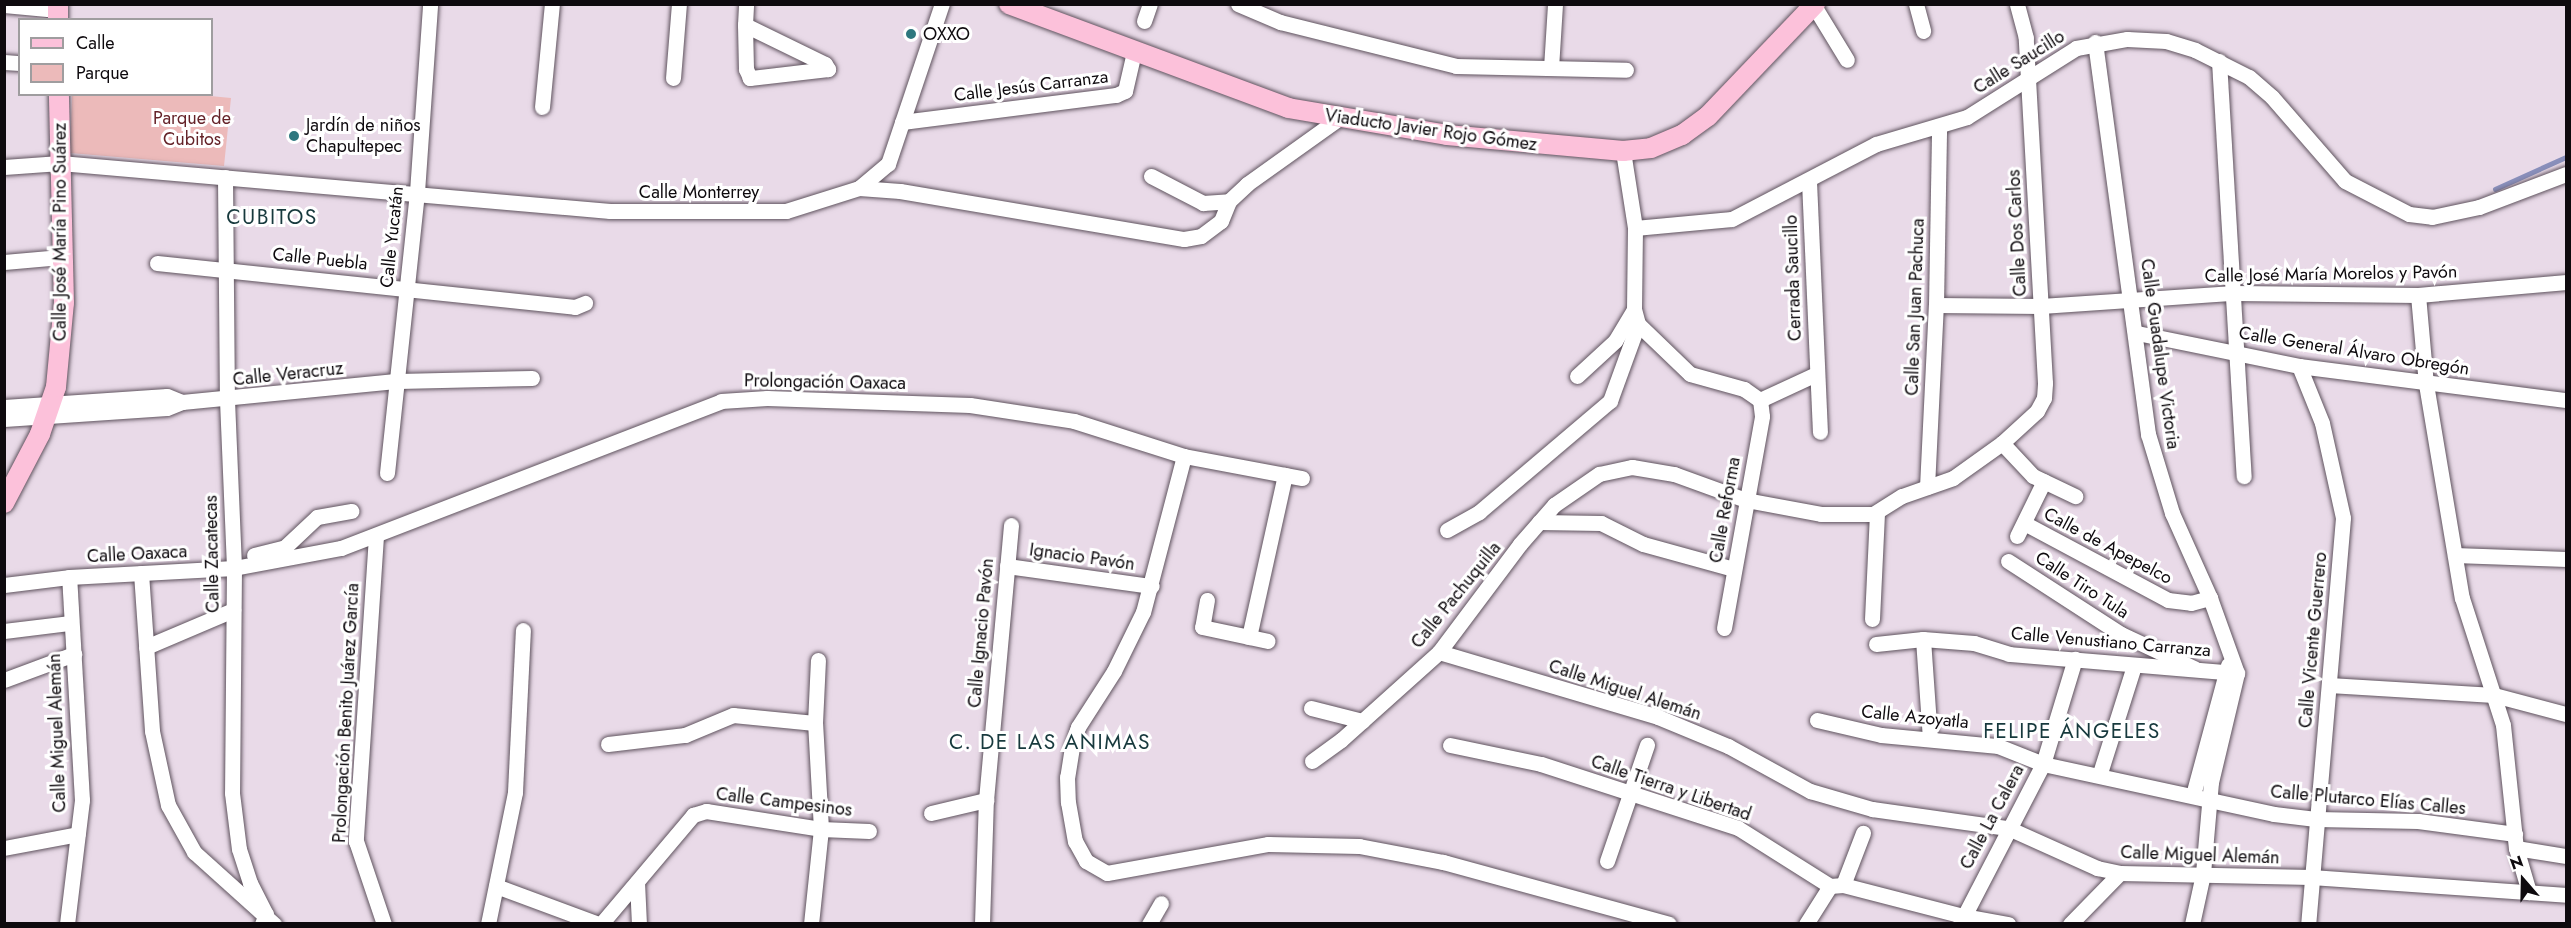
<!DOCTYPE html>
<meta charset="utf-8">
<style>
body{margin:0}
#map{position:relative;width:2571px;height:928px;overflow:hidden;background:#e9dae8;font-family:Jost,sans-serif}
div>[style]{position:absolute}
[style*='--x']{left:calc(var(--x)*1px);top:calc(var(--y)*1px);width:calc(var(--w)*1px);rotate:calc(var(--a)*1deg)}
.green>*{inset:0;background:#ecbaba}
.stream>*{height:4.5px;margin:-2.25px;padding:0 2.25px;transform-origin:2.25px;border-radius:2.25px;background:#898fbb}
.roads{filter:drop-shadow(0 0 2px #5f535e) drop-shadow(0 0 2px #5f535e)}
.minor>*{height:15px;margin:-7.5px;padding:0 7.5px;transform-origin:7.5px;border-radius:7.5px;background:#fff}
.major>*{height:20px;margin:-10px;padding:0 10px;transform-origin:10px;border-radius:10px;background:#fcc1da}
.dots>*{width:16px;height:16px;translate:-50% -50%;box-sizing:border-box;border:3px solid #fff;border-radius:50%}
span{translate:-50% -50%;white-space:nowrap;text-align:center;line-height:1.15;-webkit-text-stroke:6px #fff;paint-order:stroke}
.poi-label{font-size:18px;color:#0e0a0e}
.left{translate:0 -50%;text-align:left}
.street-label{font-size:18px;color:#0e0a0e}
.park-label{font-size:18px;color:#652329}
.quarter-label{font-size:21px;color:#17393d;letter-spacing:1.5px}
.frame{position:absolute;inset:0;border:6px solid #0e0a0e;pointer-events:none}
.legend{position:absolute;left:18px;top:18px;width:195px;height:78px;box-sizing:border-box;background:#fff;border:2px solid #9f9d9f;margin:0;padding:8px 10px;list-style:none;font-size:18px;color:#0e0a0e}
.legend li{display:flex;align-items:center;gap:12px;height:30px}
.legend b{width:30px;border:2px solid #9f9d9f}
.north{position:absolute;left:2493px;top:850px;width:60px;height:60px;-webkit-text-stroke:4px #fff;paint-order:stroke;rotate:340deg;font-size:16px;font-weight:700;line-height:24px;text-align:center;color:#0e0a0e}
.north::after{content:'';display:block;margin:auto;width:21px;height:27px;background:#0e0a0e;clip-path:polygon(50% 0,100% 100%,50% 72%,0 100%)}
</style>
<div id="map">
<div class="green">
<div style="clip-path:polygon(189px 94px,231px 98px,224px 166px,70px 153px,72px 95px)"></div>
</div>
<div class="stream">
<div style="--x:2495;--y:189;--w:78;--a:-24.3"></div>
</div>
<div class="roads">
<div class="minor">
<div style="--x:1238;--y:4;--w:46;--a:23.2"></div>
<div style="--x:1280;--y:22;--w:181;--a:14"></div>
<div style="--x:1456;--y:66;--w:170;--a:1.3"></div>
<div style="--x:1916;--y:4;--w:28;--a:75"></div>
<div style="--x:4;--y:5;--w:54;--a:5.3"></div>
<div style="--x:1814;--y:6;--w:63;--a:58.6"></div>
<div style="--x:1144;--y:21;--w:18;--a:-71"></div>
<div style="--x:745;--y:25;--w:89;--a:26"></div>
<div style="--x:825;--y:64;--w:6;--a:59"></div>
<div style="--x:828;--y:69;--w:79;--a:173.4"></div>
<div style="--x:750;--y:78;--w:10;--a:-114"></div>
<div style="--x:746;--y:69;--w:44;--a:-91.3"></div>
<div style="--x:745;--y:25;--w:21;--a:-87"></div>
<div style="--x:2095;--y:42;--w:396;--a:82.3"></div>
<div style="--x:2148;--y:434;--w:83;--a:73.1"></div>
<div style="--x:2172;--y:513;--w:93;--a:65.9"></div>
<div style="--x:2210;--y:598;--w:80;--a:70.2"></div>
<div style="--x:2237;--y:673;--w:112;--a:103.4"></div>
<div style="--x:2211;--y:782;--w:92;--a:95"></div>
<div style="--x:2203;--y:874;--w:51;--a:102.4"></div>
<div style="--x:2219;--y:61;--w:416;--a:86.6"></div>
<div style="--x:4;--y:62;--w:16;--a:4"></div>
<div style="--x:1551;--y:68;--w:64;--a:-86.4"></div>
<div style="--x:673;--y:78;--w:74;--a:-85.4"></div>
<div style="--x:542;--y:107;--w:103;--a:-84.5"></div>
<div style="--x:902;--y:122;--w:216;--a:-7.2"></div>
<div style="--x:1116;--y:95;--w:10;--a:-24"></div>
<div style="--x:1125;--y:91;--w:40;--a:-77"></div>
<div style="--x:1623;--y:151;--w:78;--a:81.1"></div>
<div style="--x:1635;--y:228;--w:81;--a:90.7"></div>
<div style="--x:1634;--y:309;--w:16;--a:75"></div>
<div style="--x:1638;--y:324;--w:72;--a:43.9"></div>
<div style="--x:1690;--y:374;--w:56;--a:15.5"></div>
<div style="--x:1744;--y:389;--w:19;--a:35"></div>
<div style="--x:4;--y:167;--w:56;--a:-4.1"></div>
<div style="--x:60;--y:163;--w:552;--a:4.99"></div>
<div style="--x:610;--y:211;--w:176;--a:0"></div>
<div style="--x:786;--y:211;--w:77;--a:-17.5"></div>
<div style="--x:859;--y:188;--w:41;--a:4.2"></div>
<div style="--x:900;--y:191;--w:288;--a:9.6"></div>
<div style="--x:1184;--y:239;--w:17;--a:-10"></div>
<div style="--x:1201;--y:236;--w:25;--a:-37"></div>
<div style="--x:1221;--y:221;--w:22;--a:-68"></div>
<div style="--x:1229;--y:201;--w:25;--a:-43"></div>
<div style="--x:1247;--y:184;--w:115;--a:-35.5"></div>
<div style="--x:1151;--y:176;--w:59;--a:27.4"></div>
<div style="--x:1203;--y:203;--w:26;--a:-4"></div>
<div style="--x:225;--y:177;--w:223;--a:89.5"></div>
<div style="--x:227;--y:400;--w:168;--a:87.6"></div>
<div style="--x:234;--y:568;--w:225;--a:90.5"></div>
<div style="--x:232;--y:793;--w:56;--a:82.9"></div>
<div style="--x:239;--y:849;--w:36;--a:72"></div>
<div style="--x:250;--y:883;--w:35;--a:63"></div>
<div style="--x:266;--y:914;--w:11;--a:112"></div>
<div style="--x:1809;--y:181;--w:251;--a:87.5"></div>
<div style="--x:859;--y:188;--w:38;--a:-40"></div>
<div style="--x:888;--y:164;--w:169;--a:-71.4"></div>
<div style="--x:1635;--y:228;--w:97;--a:-5.3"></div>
<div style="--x:1732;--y:219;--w:162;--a:-27.5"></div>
<div style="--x:1876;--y:144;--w:95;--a:-16.5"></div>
<div style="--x:1967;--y:117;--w:129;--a:-32.3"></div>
<div style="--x:2076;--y:48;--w:52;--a:-10"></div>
<div style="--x:2127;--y:39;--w:39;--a:3"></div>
<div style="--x:2166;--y:41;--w:30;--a:17"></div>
<div style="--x:2195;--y:50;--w:60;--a:26.6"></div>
<div style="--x:2249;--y:77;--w:30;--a:41"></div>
<div style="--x:2272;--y:97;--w:111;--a:49"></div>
<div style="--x:2345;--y:181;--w:72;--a:27.3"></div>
<div style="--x:2409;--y:214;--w:23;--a:7"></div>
<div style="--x:2432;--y:217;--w:48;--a:-12"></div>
<div style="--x:2479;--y:207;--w:93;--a:-20.8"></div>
<div style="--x:4;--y:262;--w:57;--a:-5"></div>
<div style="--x:157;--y:263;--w:420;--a:6"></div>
<div style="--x:575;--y:307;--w:11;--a:-22"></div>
<div style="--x:2418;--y:295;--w:89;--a:84.9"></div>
<div style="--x:2426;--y:384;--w:217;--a:80.5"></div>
<div style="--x:2462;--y:598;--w:133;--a:72.1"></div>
<div style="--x:2503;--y:725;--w:124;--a:84"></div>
<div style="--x:2516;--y:848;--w:46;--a:73.5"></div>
<div style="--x:1936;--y:305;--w:105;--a:0.5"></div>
<div style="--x:2041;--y:306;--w:193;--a:-3.9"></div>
<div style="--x:2234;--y:293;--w:184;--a:0.6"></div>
<div style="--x:2418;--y:295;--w:149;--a:-5"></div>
<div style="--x:2137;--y:333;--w:165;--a:11.5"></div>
<div style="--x:2299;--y:366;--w:269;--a:7.3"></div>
<div style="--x:2299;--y:366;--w:61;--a:68"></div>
<div style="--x:2322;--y:423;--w:97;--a:77.5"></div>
<div style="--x:2343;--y:518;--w:408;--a:94.9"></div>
<div style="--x:1577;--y:376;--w:52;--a:-42.6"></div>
<div style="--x:1615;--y:341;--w:37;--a:-59"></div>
<div style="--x:1760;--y:400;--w:62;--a:-24.9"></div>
<div style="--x:4;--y:407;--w:163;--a:-3.9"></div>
<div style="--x:167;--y:396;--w:16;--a:22"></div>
<div style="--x:4;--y:419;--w:163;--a:-3.9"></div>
<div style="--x:167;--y:408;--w:16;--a:-22"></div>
<div style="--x:182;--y:402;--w:217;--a:-5.6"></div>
<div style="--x:398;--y:381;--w:134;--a:-1.3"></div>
<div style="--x:2002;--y:443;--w:45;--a:46.8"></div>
<div style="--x:2033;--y:476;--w:47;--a:25.5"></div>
<div style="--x:1184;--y:456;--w:161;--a:104.7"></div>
<div style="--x:1143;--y:612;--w:66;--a:116.2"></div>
<div style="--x:1114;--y:671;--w:67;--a:122.7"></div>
<div style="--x:1078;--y:727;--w:21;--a:107"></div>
<div style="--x:1072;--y:747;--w:30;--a:99"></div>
<div style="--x:1067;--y:777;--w:25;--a:88"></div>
<div style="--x:1068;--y:802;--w:40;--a:80"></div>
<div style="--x:1075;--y:841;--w:23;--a:61"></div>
<div style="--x:1086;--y:861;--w:24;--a:30"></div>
<div style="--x:1107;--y:873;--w:164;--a:-10.2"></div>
<div style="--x:1268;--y:844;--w:91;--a:1.3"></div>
<div style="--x:1359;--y:846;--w:86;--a:10.8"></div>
<div style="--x:1443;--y:862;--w:234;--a:15.3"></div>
<div style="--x:387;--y:473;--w:283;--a:-83.9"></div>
<div style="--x:417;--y:192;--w:188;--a:-86"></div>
<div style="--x:1927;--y:487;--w:182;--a:-87.2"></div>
<div style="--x:1936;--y:305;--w:178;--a:-89"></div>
<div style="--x:1539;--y:522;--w:62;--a:0.9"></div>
<div style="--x:1601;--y:523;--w:47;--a:26.6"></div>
<div style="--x:1643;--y:544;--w:94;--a:15.4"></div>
<div style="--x:2024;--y:523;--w:163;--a:28.1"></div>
<div style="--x:2168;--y:600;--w:23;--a:7"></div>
<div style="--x:2191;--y:603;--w:20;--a:-15"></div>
<div style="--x:1447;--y:530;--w:37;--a:-29"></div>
<div style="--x:1479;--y:512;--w:172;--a:-40.3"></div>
<div style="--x:1610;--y:401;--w:82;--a:-70"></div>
<div style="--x:376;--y:536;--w:306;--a:93.8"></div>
<div style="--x:356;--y:841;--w:88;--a:71.4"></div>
<div style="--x:2017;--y:536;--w:61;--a:-63.9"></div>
<div style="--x:254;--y:555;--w:32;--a:-14"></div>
<div style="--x:285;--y:547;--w:44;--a:-43.2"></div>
<div style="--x:317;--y:517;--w:35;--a:-10"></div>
<div style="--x:2455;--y:555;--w:111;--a:2.1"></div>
<div style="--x:2008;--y:561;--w:135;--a:32.9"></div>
<div style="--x:2121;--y:634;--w:81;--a:25"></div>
<div style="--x:1007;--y:566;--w:146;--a:7.9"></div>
<div style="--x:141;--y:573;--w:158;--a:86"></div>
<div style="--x:152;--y:731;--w:76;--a:77.8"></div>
<div style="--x:168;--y:805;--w:54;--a:61"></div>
<div style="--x:194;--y:852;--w:108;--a:42"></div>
<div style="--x:4;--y:585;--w:65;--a:-7"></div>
<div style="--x:69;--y:577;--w:165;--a:-3.1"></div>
<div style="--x:234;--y:568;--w:109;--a:-10.6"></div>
<div style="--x:341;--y:548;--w:407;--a:-21.1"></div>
<div style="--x:721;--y:401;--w:46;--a:-3.7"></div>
<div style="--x:767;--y:398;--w:203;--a:2"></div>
<div style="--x:970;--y:405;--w:105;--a:8.7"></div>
<div style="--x:1074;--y:421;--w:115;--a:17.7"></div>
<div style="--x:1184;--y:456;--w:120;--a:10.6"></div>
<div style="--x:1207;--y:600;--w:27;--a:100"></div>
<div style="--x:1202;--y:627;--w:67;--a:12"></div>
<div style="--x:1872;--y:619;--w:106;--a:-87.3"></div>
<div style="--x:1724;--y:628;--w:215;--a:-79.8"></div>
<div style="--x:1762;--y:416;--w:16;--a:-97"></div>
<div style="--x:4;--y:631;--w:65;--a:-7"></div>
<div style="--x:1249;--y:637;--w:166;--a:-77.5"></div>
<div style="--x:1923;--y:639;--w:99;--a:86"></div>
<div style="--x:1876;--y:644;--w:47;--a:-6.1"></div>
<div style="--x:1923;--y:639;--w:51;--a:4.5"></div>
<div style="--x:1974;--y:643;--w:37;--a:17"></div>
<div style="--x:2009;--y:654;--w:229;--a:4.8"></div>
<div style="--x:146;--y:647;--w:95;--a:-23"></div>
<div style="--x:1439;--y:652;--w:228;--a:16.5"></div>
<div style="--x:1658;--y:717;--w:76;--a:22.5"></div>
<div style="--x:1728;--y:746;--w:94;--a:28.8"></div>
<div style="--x:1810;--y:791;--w:65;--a:16.2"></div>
<div style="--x:1872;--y:809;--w:137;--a:8"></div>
<div style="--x:2008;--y:828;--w:98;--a:24.2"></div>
<div style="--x:2097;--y:868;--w:24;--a:12"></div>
<div style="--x:2120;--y:873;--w:191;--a:1.2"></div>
<div style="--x:2311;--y:877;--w:256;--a:4"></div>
<div style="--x:4;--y:680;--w:75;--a:-20.4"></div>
<div style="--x:2329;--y:685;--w:165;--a:3.5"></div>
<div style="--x:2494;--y:695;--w:74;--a:14.8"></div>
<div style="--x:1311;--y:708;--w:53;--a:14.3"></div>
<div style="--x:1817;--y:720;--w:66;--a:13.2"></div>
<div style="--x:1881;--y:735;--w:118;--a:5.4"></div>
<div style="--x:1998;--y:746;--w:48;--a:21.8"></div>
<div style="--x:2043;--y:764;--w:236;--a:12.2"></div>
<div style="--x:2274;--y:814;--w:42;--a:6.8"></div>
<div style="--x:2316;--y:819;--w:102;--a:1.1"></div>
<div style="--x:2418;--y:821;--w:98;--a:7.6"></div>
<div style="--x:608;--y:744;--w:78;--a:-6.7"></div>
<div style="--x:685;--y:735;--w:52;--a:-22.6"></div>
<div style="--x:733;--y:715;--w:82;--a:5.6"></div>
<div style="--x:1450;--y:745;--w:93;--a:11.8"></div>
<div style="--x:1541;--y:764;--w:207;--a:18"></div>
<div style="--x:1738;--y:828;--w:109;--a:32.2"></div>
<div style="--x:1830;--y:886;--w:13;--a:-4"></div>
<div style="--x:1843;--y:885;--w:124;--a:14.5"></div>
<div style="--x:1963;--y:916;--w:46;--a:10.1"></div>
<div style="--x:1312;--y:761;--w:36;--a:-36"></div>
<div style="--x:1341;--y:740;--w:132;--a:-41.9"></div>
<div style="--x:1439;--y:652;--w:135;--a:-53.1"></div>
<div style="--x:1520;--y:544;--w:52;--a:-48.9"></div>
<div style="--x:1554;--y:505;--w:55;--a:-34.6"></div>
<div style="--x:1599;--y:474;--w:34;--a:-12"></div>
<div style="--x:1632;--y:467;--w:43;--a:9.5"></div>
<div style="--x:1674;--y:474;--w:77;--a:19.9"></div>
<div style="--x:1746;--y:500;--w:76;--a:10.6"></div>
<div style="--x:1821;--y:514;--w:52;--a:0"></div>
<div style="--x:1873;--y:514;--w:34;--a:-32"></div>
<div style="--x:1902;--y:496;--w:54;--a:-19.4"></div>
<div style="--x:1953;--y:478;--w:60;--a:-35.5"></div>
<div style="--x:2002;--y:443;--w:47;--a:-42.4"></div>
<div style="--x:2037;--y:411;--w:15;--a:-62"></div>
<div style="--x:2044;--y:398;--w:15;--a:-86"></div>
<div style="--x:2045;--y:383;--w:346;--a:-93.2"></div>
<div style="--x:2026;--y:38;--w:35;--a:-105"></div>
<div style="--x:2100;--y:773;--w:112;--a:-72.4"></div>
<div style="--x:2193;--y:795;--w:135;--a:-74.9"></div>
<div style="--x:931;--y:813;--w:57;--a:-13.3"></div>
<div style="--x:4;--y:848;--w:75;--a:-10.7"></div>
<div style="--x:2516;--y:848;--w:51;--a:9.1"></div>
<div style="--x:1607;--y:861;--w:123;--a:-71"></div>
<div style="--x:637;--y:882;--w:42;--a:87.3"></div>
<div style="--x:1843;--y:885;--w:56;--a:-69"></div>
<div style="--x:496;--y:886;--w:110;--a:20.3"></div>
<div style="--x:67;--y:924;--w:125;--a:-83.1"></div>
<div style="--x:82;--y:800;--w:223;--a:-93.3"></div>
<div style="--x:488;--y:924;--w:135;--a:-78.4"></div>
<div style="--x:515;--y:792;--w:162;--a:-87.2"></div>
<div style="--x:601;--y:924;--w:143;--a:-49.8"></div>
<div style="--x:693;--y:815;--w:14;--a:-17"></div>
<div style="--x:706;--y:811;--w:116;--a:8.9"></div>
<div style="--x:821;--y:829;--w:48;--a:2.4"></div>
<div style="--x:811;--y:924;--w:96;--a:-84"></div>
<div style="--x:821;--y:829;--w:106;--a:-93.2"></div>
<div style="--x:815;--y:723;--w:63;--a:-87.3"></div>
<div style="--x:982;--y:924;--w:124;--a:-88.2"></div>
<div style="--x:986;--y:800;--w:276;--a:-84.8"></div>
<div style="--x:1149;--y:924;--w:24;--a:-60"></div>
<div style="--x:1806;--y:924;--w:45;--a:-57.7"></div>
<div style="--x:1960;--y:924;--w:180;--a:-62.6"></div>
<div style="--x:2043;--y:764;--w:110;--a:-73.1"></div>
<div style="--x:2070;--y:924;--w:71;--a:-45.6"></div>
</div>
<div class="major">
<div style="--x:58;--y:4;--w:16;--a:90"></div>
<div style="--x:1009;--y:4;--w:298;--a:20.4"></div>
<div style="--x:1288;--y:108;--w:161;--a:9.6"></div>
<div style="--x:1447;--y:135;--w:177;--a:5.2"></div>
<div style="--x:1623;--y:151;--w:28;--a:-6"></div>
<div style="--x:1651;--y:148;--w:34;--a:-23"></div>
<div style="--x:1682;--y:135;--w:32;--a:-36"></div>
<div style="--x:1708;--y:116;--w:155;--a:-46.3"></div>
<div style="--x:4;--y:503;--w:78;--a:-62.4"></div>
<div style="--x:40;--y:434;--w:50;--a:-71.2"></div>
<div style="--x:56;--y:387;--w:84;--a:-84.6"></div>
<div style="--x:64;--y:303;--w:209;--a:-91.4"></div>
</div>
</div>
<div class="dots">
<div style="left:911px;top:34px;background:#2e777e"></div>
<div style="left:294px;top:136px;background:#2e777e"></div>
</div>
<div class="poi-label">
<span class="left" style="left:923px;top:34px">OXXO</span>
<span class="left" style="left:306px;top:136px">Jardín de niños<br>Chapultepec</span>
</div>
<div class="street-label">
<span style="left:2019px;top:62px;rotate:-32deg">Calle Saucillo</span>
<span style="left:1031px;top:86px;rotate:-7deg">Calle Jesús Carranza</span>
<span style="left:1431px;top:130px;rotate:8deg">Viaducto Javier Rojo Gómez</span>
<span style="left:699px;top:192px">Calle Monterrey</span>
<span style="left:60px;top:232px;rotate:-90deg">Calle José María Pino Suárez</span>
<span style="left:2017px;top:233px;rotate:-93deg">Calle Dos Carlos</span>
<span style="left:392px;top:237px;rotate:-84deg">Calle Yucatán</span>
<span style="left:320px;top:259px;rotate:6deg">Calle Puebla</span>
<span style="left:2331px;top:274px;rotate:-1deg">Calle José María Morelos y Pavón</span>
<span style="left:1793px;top:278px;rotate:-92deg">Cerrada Saucillo</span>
<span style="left:1915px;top:307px;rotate:-88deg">Calle San Juan Pachuca</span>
<span style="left:2354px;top:351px;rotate:9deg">Calle General Álvaro Obregón</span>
<span style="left:2160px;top:354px;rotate:82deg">Calle Guadalupe Victoria</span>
<span style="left:288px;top:374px;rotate:-6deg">Calle Veracruz</span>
<span style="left:825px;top:382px;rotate:1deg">Prolongación Oaxaca</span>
<span style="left:1725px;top:510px;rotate:-80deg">Calle Reforma</span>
<span style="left:2108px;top:546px;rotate:28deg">Calle de Apepelco</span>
<span style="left:137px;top:554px;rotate:-3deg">Calle Oaxaca</span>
<span style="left:212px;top:554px;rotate:-91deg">Calle Zacatecas</span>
<span style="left:1082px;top:557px;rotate:8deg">Ignacio Pavón</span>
<span style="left:2082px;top:585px;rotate:33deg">Calle Tiro Tula</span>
<span style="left:1456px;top:595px;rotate:-51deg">Calle Pachuquilla</span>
<span style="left:981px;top:633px;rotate:-85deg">Calle Ignacio Pavón</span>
<span style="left:2313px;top:640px;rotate:-85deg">Calle Vicente Guerrero</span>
<span style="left:2111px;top:642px;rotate:5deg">Calle Venustiano Carranza</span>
<span style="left:1625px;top:690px;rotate:18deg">Calle Miguel Alemán</span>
<span style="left:346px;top:713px;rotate:-87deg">Prolongación Benito Juárez García</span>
<span style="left:1915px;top:717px;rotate:6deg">Calle Azoyatla</span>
<span style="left:57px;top:733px;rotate:-92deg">Calle Miguel Alemán</span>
<span style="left:1671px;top:788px;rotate:19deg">Calle Tierra y Libertad</span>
<span style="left:2368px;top:800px;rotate:5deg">Calle Plutarco Elías Calles</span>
<span style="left:784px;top:802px;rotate:7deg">Calle Campesinos</span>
<span style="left:1992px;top:817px;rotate:-62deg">Calle La Calera</span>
<span style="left:2200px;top:855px;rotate:2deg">Calle Miguel Alemán</span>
</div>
<div class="park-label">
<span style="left:192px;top:129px">Parque de<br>Cubitos</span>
</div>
<div class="quarter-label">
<span style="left:272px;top:217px">CUBITOS</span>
<span style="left:2072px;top:731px">FELIPE ÁNGELES</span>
<span style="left:1050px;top:742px">C. DE LAS ANIMAS</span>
</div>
<div class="frame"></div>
<ul class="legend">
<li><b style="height:8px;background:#fcc1da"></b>Calle</li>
<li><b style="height:16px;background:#ecbaba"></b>Parque</li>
</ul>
<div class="north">N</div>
</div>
